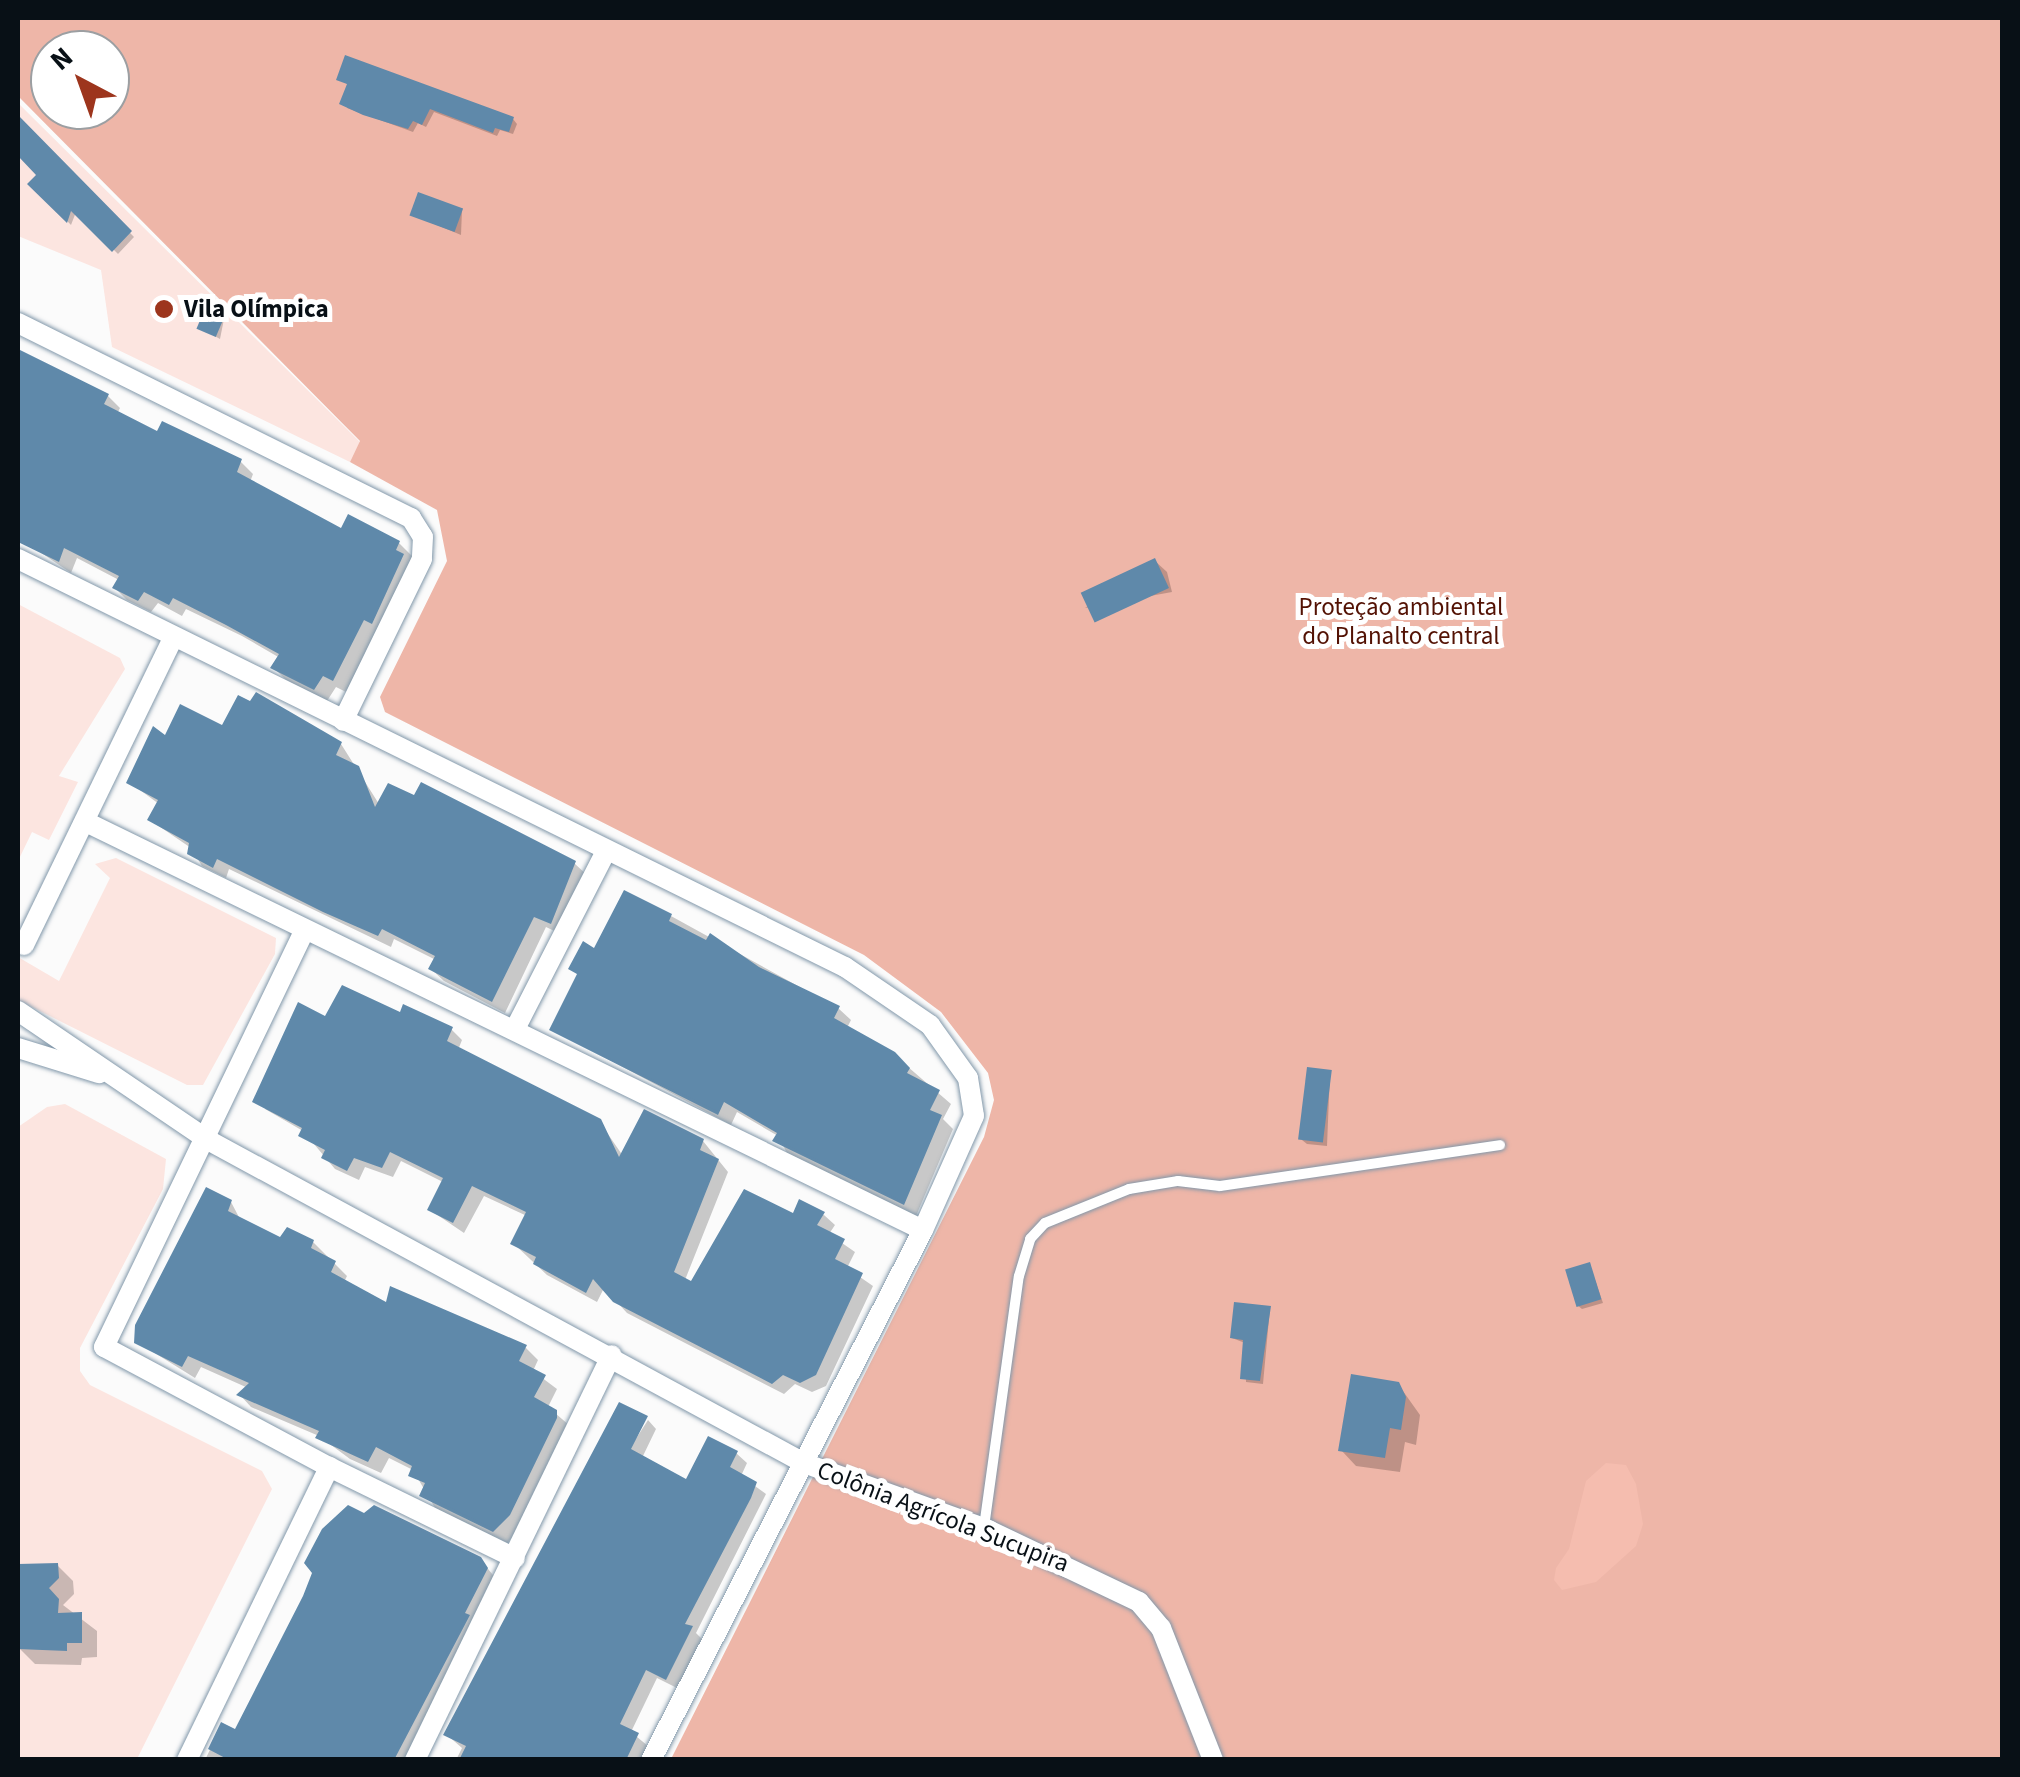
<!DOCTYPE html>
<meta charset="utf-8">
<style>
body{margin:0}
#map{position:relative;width:2020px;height:1777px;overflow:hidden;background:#fbfbfb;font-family:"Source Sans 3",sans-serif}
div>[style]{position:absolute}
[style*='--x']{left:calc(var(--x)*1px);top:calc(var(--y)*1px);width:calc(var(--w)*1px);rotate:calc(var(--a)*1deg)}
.green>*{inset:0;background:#fce5e0}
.forest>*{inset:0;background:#eeb6a8}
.water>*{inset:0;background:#f5bdaf}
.shadow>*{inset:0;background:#0003}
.building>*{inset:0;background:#5f89aa;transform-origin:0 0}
.roads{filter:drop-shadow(0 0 2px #8298aa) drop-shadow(0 0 2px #8298aa)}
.service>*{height:10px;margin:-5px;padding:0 5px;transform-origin:5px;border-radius:5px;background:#fff}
.minor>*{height:20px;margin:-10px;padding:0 10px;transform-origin:10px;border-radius:10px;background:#fff}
.dots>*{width:28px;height:28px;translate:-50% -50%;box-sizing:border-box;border:5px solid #fff;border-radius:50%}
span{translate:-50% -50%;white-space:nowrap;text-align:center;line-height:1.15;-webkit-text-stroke:10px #fff;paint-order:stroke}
.poi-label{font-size:25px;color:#081016;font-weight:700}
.left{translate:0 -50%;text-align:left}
.park-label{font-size:25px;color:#531204}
.street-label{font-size:25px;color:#081016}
.frame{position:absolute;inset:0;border:20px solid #081016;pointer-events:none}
.north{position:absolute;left:30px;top:30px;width:100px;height:100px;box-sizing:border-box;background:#fff;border:2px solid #9c9fa2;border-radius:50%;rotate:319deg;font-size:28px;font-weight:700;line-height:40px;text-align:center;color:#081016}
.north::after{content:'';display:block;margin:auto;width:35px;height:45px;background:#9d351d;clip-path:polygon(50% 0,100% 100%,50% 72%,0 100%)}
</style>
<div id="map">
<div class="green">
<div style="clip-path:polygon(18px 103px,360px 442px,350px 462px,112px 347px,101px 270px,18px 236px)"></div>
<div style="clip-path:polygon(18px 604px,120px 658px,125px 669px,59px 776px,78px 782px,49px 840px,32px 832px,18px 861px)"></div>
<div style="clip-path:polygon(116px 858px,276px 938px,275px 954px,203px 1085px,187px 1085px,18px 1000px,18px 957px,59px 981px,110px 878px,95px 864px)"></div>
<div style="clip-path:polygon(65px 1104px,166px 1159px,163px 1189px,80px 1348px,80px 1371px,90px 1385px,262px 1471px,272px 1489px,137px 1759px,18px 1759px,18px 1127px,47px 1107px)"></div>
</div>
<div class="forest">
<div style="clip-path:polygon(evenodd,18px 18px,2002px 18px,2002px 1759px,671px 1759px,984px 1137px,994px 1100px,988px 1073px,941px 1012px,864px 955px,385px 712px,380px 697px,447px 561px,437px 510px,350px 462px,360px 441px,18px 96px,18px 18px,50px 50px,110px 50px,110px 110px,50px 110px,50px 50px)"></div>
</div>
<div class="water">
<div style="clip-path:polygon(1606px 1463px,1626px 1465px,1636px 1484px,1643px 1524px,1636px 1546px,1596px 1582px,1562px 1590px,1554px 1580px,1556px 1568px,1569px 1549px,1586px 1481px)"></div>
</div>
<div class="shadow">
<div style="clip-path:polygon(339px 79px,513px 119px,517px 124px,513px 134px,500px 130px,497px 136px,434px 112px,426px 127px,418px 123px,413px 132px,347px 108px,349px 85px)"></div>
<div style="clip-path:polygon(18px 116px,134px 237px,118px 254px,76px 212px,71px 225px,31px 184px,39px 175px,18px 153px)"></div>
<div style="clip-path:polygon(462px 210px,461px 235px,413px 215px)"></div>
<div style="clip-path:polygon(225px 314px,220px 339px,200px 328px)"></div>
<div style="clip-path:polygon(18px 352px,108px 396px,120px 408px,117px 414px,158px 434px,240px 461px,253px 474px,250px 482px,342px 531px,399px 543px,412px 556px,415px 568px,346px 692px,336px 687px,327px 701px,286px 680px,274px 668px,280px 658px,242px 636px,186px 609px,182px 616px,158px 603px,151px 612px,127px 600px,115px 588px,119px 580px,77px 558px,71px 573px,34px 548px,39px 538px,18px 529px)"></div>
<div style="clip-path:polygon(1155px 561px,1167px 572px,1172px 592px,1085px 608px)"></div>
<div style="clip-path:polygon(223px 729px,341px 744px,379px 804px,574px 863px,587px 875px,563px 935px,546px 927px,505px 1013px,444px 981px,431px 969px,436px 960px,394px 939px,391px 947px,229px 869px,226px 878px,202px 866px,191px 848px,150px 820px,159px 804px,129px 782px,165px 738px)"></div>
<div style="clip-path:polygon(671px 916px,838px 1008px,851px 1020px,847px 1028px,893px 1054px,951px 1104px,943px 1119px,953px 1129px,916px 1216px,787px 1153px,778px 1136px,737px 1112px,731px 1125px,552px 1029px,595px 951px)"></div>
<div style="clip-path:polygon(401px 1016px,451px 1029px,462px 1040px,458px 1050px,599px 1121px,623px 1156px,703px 1141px,728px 1172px,685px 1280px,692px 1284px,794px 1217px,800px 1202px,824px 1215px,835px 1225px,829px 1234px,855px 1252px,847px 1268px,873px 1286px,826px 1386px,812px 1392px,795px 1384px,784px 1394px,627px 1313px,604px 1288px,597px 1302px,547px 1275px,513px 1243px,527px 1216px,484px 1196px,464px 1233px,430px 1210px,443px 1182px,401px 1161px,393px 1177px,365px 1167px,359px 1180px,335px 1169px,303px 1131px,265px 1109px,326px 1019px)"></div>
<div style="clip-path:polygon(1330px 1072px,1327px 1146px,1307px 1144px,1302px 1140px)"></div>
<div style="clip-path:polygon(231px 1202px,241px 1221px,281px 1240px,313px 1242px,347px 1276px,344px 1282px,388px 1306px,392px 1289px,526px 1348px,538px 1360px,533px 1371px,557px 1389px,548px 1407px,569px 1425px,522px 1528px,507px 1543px,435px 1508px,413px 1470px,389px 1458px,381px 1473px,350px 1459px,319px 1436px,251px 1407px,240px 1395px,248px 1388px,201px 1367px,195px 1378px,137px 1342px)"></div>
<div style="clip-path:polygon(1590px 1265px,1603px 1303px,1582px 1309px,1577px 1305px)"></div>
<div style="clip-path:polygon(1270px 1308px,1263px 1384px,1246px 1382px,1245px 1343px,1232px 1338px)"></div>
<div style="clip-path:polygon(1398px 1384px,1420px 1415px,1416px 1445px,1405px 1442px,1400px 1472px,1356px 1466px,1341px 1450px)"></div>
<div style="clip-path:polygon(648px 1420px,656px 1429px,642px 1458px,687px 1482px,736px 1453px,747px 1463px,741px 1476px,766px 1494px,696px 1633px,702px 1639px,677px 1688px,657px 1678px,631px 1732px,648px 1746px,641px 1760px,456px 1760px,462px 1748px,446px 1734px)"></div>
<div style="clip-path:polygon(480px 1559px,497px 1580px,412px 1760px,205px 1760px,222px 1725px,236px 1732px)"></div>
<div style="clip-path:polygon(57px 1565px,73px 1581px,74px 1594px,63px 1605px,97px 1631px,97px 1657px,82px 1658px,81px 1665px,35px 1664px,19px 1648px,18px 1567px)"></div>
</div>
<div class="building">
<div style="clip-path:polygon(345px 55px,514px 117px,509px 132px,495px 128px,493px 133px,430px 109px,422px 125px,413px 121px,408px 129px,363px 115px,339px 104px,347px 84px,336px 80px)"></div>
<div style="clip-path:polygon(18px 115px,132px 231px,112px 252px,71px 211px,67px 223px,27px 184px,36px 175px,18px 156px)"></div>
<div style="left:418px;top:192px;width:48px;height:25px;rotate:20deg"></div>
<div style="left:207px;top:304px;width:21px;height:27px;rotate:23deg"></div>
<div style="clip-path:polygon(18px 349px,109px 394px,104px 404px,157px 431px,162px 421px,242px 459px,237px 472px,341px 528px,348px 514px,400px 541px,396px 550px,404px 554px,372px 624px,364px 620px,333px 681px,323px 676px,314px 690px,270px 668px,279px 654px,226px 625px,173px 598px,169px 605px,144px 592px,138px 601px,112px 588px,119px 576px,64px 548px,59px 562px,18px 542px)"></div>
<div style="left:1155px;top:558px;width:33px;height:82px;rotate:65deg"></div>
<div style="clip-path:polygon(256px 692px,342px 742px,336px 755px,359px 766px,375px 807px,388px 783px,414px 795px,421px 782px,576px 861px,551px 924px,534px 917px,492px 1002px,428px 969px,435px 956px,382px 929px,378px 936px,323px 912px,217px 859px,213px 868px,187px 854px,189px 843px,147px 820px,158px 800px,126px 783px,153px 726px,165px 735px,180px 704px,222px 725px,238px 695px,250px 701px)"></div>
<div style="clip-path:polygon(624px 890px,672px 914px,669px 921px,706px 940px,710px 933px,759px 967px,840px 1006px,834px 1018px,895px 1052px,910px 1068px,907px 1073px,940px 1090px,930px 1110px,942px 1115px,904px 1205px,772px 1141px,777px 1133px,724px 1102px,718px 1115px,549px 1030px,577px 974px,568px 969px,583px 941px,594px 948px)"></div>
<div style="clip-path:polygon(342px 985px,400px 1012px,403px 1004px,453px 1027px,447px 1041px,601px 1119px,619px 1157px,644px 1109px,704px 1139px,700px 1150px,719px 1159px,674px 1272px,691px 1281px,744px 1189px,793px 1213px,799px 1199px,825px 1212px,817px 1225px,845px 1239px,835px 1259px,863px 1273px,816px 1375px,800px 1383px,783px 1375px,772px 1384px,613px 1302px,593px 1279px,586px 1293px,533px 1264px,536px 1257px,510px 1244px,526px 1212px,472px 1186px,453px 1223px,427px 1210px,443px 1178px,390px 1152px,382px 1168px,354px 1158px,347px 1171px,321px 1158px,325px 1150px,298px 1136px,302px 1128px,252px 1102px,298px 1002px,325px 1016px)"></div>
<div style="left:1307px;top:1067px;width:25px;height:73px;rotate:7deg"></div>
<div style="clip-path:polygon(206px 1187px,232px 1200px,228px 1211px,280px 1237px,287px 1227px,314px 1240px,311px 1248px,336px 1261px,331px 1272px,386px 1302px,390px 1286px,527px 1345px,519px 1361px,546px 1375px,534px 1397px,557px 1410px,557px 1418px,510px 1515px,493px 1532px,419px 1496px,425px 1483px,408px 1476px,412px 1466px,376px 1447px,368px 1462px,335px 1447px,315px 1438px,319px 1431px,236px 1395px,249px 1383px,188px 1356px,182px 1367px,134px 1343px,135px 1325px)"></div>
<div style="left:1590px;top:1262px;width:39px;height:26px;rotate:73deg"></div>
<div style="clip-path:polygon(1234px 1302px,1271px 1306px,1260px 1381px,1240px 1379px,1243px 1340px,1230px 1338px)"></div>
<div style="clip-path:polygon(1351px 1374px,1399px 1382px,1406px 1397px,1401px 1430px,1390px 1428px,1385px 1458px,1338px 1451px)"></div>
<div style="clip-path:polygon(619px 1402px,648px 1416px,631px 1449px,686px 1479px,708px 1436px,738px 1451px,730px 1467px,757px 1482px,751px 1498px,685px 1624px,693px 1626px,666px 1680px,646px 1670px,620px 1724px,639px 1733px,626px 1760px,459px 1760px,466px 1746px,443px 1735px)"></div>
<div style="clip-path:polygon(348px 1505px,364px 1513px,374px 1505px,481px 1557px,488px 1568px,465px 1613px,470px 1615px,394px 1760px,229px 1760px,208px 1749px,221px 1722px,235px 1729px,303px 1596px,312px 1573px,304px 1563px,322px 1529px)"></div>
<div style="clip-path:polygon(58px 1563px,59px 1578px,49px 1588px,59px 1599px,58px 1613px,82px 1612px,82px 1643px,67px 1643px,67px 1651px,18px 1649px,18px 1564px)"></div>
</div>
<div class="roads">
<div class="service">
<div style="--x:984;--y:1527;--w:253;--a:-82.1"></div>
<div style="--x:1019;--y:1276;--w:39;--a:-73"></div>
<div style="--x:1030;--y:1239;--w:22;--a:-47"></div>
<div style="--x:1045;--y:1223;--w:91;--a:-22"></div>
<div style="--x:1129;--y:1189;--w:50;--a:-9.3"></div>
<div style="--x:1178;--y:1181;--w:42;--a:6.8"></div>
<div style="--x:1220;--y:1186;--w:283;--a:-8.3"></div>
</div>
<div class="minor">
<div style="--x:18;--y:323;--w:439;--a:26.4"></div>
<div style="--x:411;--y:518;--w:22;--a:58"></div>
<div style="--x:423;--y:537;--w:22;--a:93"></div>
<div style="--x:422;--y:559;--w:180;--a:116"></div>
<div style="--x:18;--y:559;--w:922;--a:26.26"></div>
<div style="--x:845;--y:967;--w:103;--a:34.3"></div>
<div style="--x:930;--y:1025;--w:65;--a:54.4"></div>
<div style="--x:968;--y:1078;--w:38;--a:81"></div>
<div style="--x:974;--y:1116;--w:125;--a:114.1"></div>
<div style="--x:923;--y:1230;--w:596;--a:117.17"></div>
<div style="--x:86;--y:822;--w:931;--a:25.99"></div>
<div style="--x:24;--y:945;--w:341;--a:-64.1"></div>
<div style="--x:18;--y:1011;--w:227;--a:34.2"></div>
<div style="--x:206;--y:1139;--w:680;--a:28.45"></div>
<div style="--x:804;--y:1463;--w:191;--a:19.9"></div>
<div style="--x:984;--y:1528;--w:172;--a:25.5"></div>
<div style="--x:1139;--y:1602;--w:34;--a:50"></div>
<div style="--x:1161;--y:1628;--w:142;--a:68.5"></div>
<div style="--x:515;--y:1029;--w:198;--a:-62.9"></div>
<div style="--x:18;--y:1048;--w:85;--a:17.2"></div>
<div style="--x:329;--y:1467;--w:207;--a:26.1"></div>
<div style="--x:187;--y:1760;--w:326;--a:-64.1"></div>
<div style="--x:329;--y:1467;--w:255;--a:-151.9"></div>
<div style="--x:104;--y:1347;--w:461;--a:-64.3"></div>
<div style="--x:415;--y:1760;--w:450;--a:-64.1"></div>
</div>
</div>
<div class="dots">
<div style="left:164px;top:309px;background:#9d351d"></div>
</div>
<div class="poi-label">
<span class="left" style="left:184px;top:309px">Vila Olímpica</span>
</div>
<div class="park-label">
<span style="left:1401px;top:622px">Proteção ambiental<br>do Planalto central</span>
</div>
<div class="street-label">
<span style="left:943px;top:1517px;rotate:21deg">Colônia Agrícola Sucupira</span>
</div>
<div class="frame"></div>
<div class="north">N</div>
</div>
